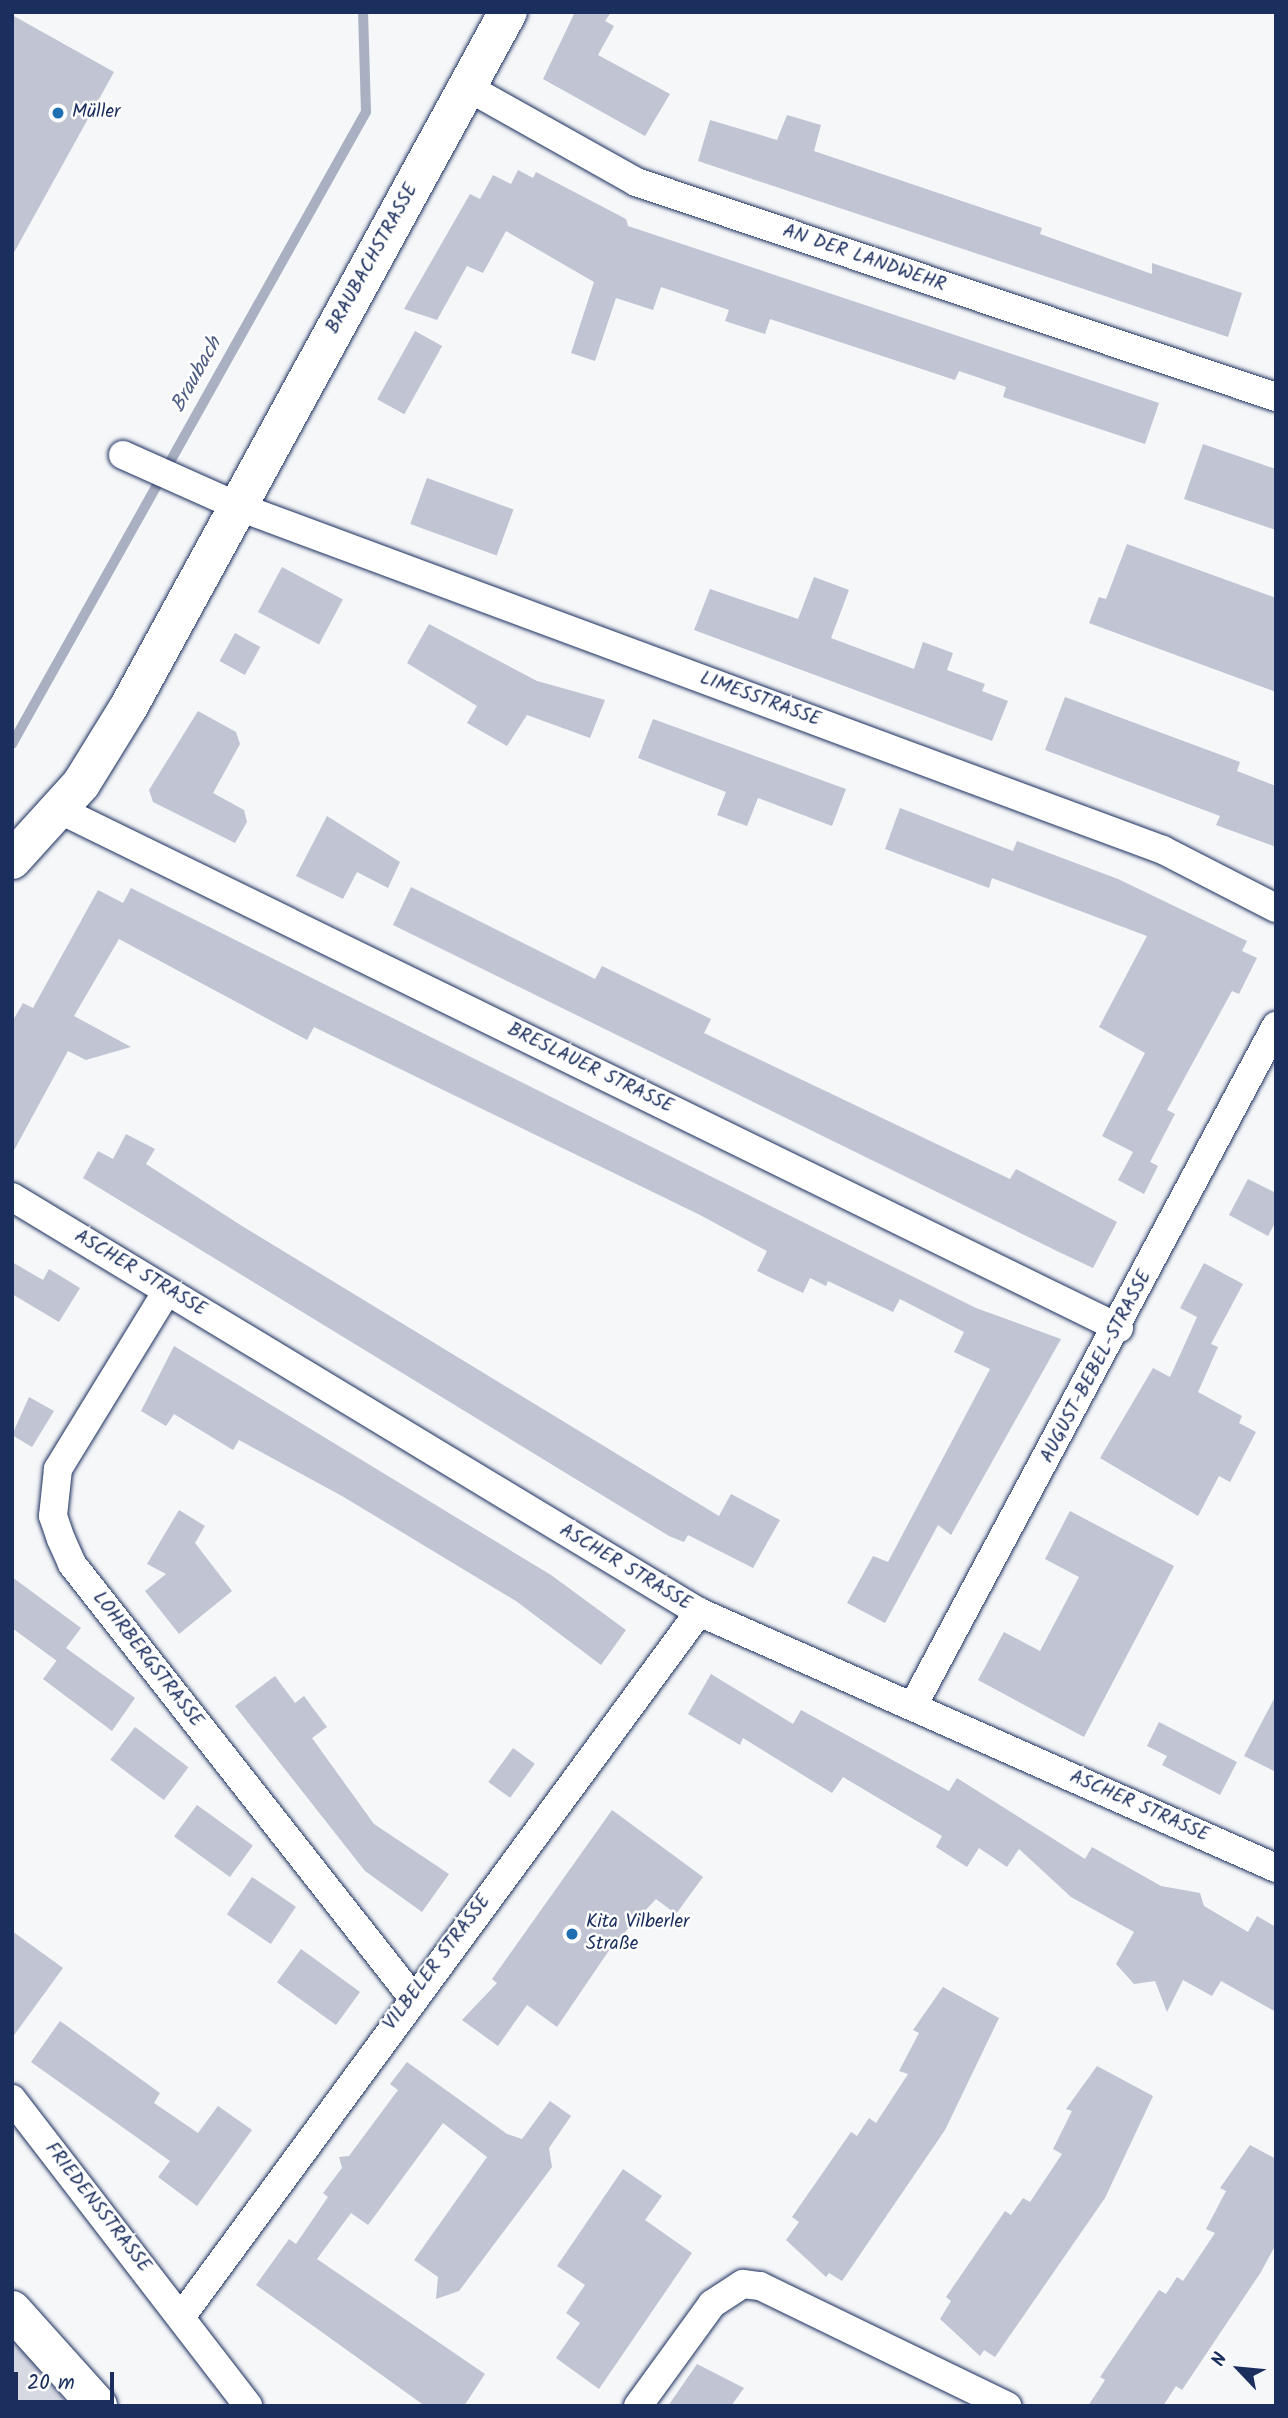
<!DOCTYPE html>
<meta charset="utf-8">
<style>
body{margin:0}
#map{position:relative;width:1288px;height:2418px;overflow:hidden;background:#f6f7f9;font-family:Kalam,sans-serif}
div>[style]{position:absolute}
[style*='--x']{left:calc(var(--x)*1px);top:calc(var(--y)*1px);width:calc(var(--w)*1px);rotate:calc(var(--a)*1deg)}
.green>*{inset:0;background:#d6d9e2}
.stream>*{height:10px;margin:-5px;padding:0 5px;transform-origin:5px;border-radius:5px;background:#a9b0c1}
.building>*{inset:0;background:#c0c4d3;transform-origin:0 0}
.roads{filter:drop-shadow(0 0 2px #1b2f5e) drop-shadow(0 0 2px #1b2f5e)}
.street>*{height:28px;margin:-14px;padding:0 14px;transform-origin:14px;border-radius:14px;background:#fff}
.secondary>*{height:38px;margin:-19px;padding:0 19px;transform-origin:19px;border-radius:19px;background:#fff}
.dots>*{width:19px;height:19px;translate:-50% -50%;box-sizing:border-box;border:4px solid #fff;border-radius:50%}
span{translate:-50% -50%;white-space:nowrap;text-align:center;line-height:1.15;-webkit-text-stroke:5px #fff;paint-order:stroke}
.poi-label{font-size:19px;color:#1b2f5e}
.left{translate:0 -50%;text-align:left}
.street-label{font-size:19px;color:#1b2f5e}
.water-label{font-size:21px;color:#4d5c81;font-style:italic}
.frame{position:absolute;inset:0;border:14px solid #1b2f5e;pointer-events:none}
.north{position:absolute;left:1204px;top:2334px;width:70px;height:70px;-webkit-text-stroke:5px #fff;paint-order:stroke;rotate:296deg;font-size:19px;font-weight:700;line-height:28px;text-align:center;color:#1b2f5e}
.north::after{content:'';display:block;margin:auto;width:24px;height:32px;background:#1b2f5e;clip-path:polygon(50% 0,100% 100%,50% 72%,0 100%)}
.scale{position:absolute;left:14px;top:2372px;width:100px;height:32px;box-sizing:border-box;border:4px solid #1b2f5e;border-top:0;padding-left:9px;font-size:21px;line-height:24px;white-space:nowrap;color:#1b2f5e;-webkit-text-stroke:5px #fff;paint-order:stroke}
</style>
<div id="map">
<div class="green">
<div style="clip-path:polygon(12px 2340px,39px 2369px,70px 2406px,12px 2406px)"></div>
</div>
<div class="stream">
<div style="--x:12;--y:744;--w:724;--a:-60.75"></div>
<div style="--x:366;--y:112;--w:100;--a:-91.7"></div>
</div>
<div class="building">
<div style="clip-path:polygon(575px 12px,611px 12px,605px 21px,614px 26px,598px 55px,670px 94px,645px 136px,543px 79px)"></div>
<div style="clip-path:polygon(12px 15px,114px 72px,12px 256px)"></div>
<div style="clip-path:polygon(787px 115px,821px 125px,814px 151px,1042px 228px,1040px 234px,1152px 274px,1152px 263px,1242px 293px,1228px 337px,698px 161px,710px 120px,777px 140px)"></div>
<div style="clip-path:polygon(518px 170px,533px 178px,536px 172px,626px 219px,628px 226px,1159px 403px,1145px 444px,1003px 397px,1006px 387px,959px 371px,955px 380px,770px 319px,765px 334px,725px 321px,729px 310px,661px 287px,653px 310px,616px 298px,595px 361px,571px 353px,594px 282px,506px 231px,483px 273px,467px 266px,437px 320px,404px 309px,470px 194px,480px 199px,493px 175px,511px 184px)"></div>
<div style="left:415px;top:331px;width:31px;height:78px;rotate:29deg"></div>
<div style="clip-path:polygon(1203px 444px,1276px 469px,1276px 530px,1184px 499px)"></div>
<div style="left:427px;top:478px;width:92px;height:49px;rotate:20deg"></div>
<div style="clip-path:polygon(1127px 544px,1276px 598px,1276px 692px,1089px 623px,1099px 597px,1106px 599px)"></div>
<div style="left:282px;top:567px;width:69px;height:51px;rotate:28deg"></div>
<div style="clip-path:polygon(814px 577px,849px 590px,831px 638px,914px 669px,923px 642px,953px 653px,947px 670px,985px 684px,982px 691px,1008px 701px,992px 741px,694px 630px,710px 589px,798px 619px)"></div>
<div style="clip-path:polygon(429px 624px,537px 681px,605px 700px,590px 738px,527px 715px,507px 746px,467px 723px,477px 706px,407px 663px)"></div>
<div style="left:235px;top:633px;width:29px;height:32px;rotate:29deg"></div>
<div style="clip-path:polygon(1065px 697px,1240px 762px,1237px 771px,1276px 786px,1276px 847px,1216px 825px,1220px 816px,1045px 750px)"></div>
<div style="clip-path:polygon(198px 711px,236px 732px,240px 744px,213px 793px,244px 810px,247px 822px,235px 843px,153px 802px,149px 790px)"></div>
<div style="clip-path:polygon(653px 719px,846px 789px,832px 826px,758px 798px,747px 826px,717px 815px,726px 792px,638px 758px)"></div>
<div style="clip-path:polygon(900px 808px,1013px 851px,1017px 841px,1118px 879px,1247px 941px,1242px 951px,1257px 958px,1239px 994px,1232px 991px,1167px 1110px,1175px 1114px,1150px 1162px,1135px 1154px,1158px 1166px,1144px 1194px,1118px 1180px,1133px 1152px,1102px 1136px,1145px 1053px,1099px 1027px,1147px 936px,992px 878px,989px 888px,885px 849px)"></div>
<div style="clip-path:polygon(327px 816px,400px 862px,388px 888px,357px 872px,343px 899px,296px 876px)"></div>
<div style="clip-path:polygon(411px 887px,595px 979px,602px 966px,711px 1019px,704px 1033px,1010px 1179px,1016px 1169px,1117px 1222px,1093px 1268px,1059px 1252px,393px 925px)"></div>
<div style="clip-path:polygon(131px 888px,976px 1308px,1061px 1339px,951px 1535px,938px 1525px,885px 1623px,847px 1603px,873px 1556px,888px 1562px,990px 1369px,954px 1352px,964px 1332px,900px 1299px,893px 1312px,828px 1281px,826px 1286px,810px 1278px,803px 1293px,757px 1271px,767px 1251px,700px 1215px,314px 1027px,307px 1040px,119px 939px,74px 1016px,131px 1047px,86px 1060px,68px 1051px,12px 1154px,12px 1022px,23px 1003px,33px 1008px,98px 890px,123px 903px)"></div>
<div style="clip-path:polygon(126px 1134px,155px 1149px,146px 1164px,242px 1226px,719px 1516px,731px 1494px,780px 1520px,753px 1568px,688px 1535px,684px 1542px,669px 1536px,83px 1178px,98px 1151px,113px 1159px)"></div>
<div style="clip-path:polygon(1248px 1179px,1276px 1193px,1276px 1221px,1268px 1236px,1229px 1215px)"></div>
<div style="clip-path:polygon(12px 1262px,43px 1280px,49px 1269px,80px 1288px,59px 1322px,12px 1294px)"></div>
<div style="clip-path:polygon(1204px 1263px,1243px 1284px,1211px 1344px,1218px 1347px,1198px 1392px,1242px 1416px,1239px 1423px,1256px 1432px,1230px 1482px,1219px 1476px,1198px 1516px,1100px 1458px,1153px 1368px,1170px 1377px,1197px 1317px,1180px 1308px)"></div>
<div style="clip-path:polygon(174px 1346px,551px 1575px,626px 1630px,601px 1665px,516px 1601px,342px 1496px,239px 1440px,233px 1450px,174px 1414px,166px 1426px,141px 1411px)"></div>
<div style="clip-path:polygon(29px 1397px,54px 1411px,32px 1447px,12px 1435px)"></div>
<div style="clip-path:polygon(179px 1510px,205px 1526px,195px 1543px,232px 1591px,179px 1634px,145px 1591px,166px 1574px,147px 1564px)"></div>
<div style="clip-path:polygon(1070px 1511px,1174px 1566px,1084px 1737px,978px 1680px,1004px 1632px,1040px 1651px,1079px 1577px,1045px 1559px)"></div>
<div style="clip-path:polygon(12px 1577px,81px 1628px,66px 1648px,135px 1698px,112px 1731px,43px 1679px,63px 1652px,57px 1661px,12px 1628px)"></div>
<div style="clip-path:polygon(711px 1674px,793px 1724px,801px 1710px,949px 1791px,957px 1778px,1085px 1859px,1092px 1847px,1161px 1886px,1200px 1893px,1204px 1906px,1248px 1932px,1257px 1916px,1276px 1927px,1276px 2012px,1221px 1981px,1212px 1996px,1183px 1980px,1167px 2012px,1155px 1981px,1134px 1984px,1116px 1964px,1134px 1932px,1071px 1897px,1019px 1849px,1007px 1867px,979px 1848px,967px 1867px,936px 1847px,942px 1836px,843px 1777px,832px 1793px,743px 1738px,740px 1745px,688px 1714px)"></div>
<div style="clip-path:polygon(275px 1676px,295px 1703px,304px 1696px,327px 1727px,312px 1738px,374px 1824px,449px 1874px,422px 1912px,365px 1871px,235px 1706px)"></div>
<div style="clip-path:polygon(1276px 1695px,1276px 1772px,1244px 1756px)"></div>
<div style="clip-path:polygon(1159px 1722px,1237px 1762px,1220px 1795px,1162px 1765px,1167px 1756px,1147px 1746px)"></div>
<div style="left:135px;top:1727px;width:67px;height:41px;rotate:37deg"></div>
<div style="left:513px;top:1748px;width:27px;height:42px;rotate:36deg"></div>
<div style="left:197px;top:1805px;width:69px;height:39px;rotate:36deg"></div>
<div style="clip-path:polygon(612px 1810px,703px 1877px,676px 1914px,656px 1899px,612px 1946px,557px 2027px,527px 2005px,498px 2046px,462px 2020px,497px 1983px,492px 1979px)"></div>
<div style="left:252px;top:1877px;width:53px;height:45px;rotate:34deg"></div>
<div style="clip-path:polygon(12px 1931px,63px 1968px,12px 2038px)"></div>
<div style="left:301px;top:1949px;width:73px;height:41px;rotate:36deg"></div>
<div style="clip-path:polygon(943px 1987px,999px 2018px,945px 2130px,842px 2281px,829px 2273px,826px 2277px,786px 2240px,799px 2222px,792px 2217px,851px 2132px,857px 2136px,869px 2118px,876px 2123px,908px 2074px,899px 2071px,919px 2033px,913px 2030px)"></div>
<div style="clip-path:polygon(60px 2021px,160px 2093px,154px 2103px,198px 2133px,218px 2106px,252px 2130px,197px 2206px,158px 2177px,170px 2161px,31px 2062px)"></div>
<div style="clip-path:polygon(407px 2062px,507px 2134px,522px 2139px,550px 2101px,571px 2116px,549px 2148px,552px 2167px,459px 2291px,436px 2299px,438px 2277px,414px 2260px,487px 2157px,443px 2123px,368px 2225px,351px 2213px,317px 2259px,485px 2374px,464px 2406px,425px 2406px,256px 2285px,289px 2239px,296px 2244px,328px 2197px,323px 2193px,342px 2168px,339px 2157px,349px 2156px,398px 2090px,390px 2084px)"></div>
<div style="clip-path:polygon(1097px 2066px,1153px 2096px,1105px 2198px,995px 2357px,984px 2350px,980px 2356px,940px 2319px,951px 2301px,946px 2297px,1005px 2211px,1011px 2215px,1023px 2198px,1030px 2202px,1062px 2154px,1053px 2149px,1072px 2111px,1066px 2109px)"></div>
<div style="clip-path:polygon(1250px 2145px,1276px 2159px,1276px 2244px,1261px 2272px,1182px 2390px,1176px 2386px,1163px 2406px,1088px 2406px,1105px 2380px,1100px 2377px,1159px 2290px,1166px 2294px,1177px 2277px,1183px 2281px,1215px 2233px,1206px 2229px,1226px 2191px,1220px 2188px)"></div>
<div style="clip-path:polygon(623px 2169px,662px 2196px,645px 2220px,692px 2253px,599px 2389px,556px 2358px,580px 2323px,566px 2313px,585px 2285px,557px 2266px)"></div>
<div style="clip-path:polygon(697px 2364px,744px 2388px,731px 2406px,668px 2406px)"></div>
</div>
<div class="roads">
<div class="street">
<div style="--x:467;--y:87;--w:194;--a:29.3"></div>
<div style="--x:636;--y:182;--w:675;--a:18.57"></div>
<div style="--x:123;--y:455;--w:127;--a:24.1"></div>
<div style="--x:239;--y:507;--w:986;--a:20.37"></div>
<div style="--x:1163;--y:850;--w:127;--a:27.2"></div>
<div style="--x:60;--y:810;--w:1179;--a:26.07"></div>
<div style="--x:12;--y:1197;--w:803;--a:31.14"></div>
<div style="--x:699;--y:1612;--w:631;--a:23.93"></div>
<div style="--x:167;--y:1291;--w:209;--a:121.5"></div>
<div style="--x:58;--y:1469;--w:47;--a:96.1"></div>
<div style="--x:53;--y:1516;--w:24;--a:71"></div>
<div style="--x:61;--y:1539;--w:27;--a:66"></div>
<div style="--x:72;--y:1564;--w:552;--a:51.84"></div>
<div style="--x:913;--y:1706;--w:771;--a:-61.91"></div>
<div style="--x:12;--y:2099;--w:387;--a:52.4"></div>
<div style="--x:181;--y:2317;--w:875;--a:-53.69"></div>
<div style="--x:638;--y:2406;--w:126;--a:-54"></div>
<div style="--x:712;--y:2304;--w:37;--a:-33"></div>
<div style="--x:743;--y:2284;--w:17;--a:7"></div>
<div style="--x:760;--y:2286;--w:275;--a:25.9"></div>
</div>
<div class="secondary">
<div style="--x:12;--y:860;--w:103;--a:-47.8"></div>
<div style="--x:81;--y:784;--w:89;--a:-58.3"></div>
<div style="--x:128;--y:708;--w:793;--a:-61.37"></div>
<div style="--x:12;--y:2310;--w:129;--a:48.1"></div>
</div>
</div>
<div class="dots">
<div style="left:58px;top:113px;background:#1f6fb2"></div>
<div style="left:572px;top:1934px;background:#1f6fb2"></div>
</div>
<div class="poi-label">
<span class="left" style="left:72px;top:113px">Müller</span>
<span class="left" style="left:586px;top:1934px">Kita Vilberler<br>Straße</span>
</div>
<div class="street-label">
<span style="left:373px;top:259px;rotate:-61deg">BRAUBACHSTRASSE</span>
<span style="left:864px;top:259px;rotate:19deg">AN DER LANDWEHR</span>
<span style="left:760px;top:700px;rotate:20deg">LIMESSTRASSE</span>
<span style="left:590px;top:1069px;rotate:26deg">BRESLAUER STRASSE</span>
<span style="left:140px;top:1274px;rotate:31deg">ASCHER STRASSE</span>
<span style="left:1097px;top:1367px;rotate:-62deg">AUGUST-BEBEL-STRASSE</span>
<span style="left:625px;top:1568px;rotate:31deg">ASCHER STRASSE</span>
<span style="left:147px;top:1660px;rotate:52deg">LOHRBERGSTRASSE</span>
<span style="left:1139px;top:1807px;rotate:24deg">ASCHER STRASSE</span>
<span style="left:438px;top:1963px;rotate:-53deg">VILBELER STRASSE</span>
<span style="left:97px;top:2208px;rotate:52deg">FRIEDENSSTRASSE</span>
</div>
<div class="water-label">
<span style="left:197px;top:375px;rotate:-61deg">Braubach</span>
</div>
<div class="frame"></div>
<div class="north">N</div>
<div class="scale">20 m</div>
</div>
